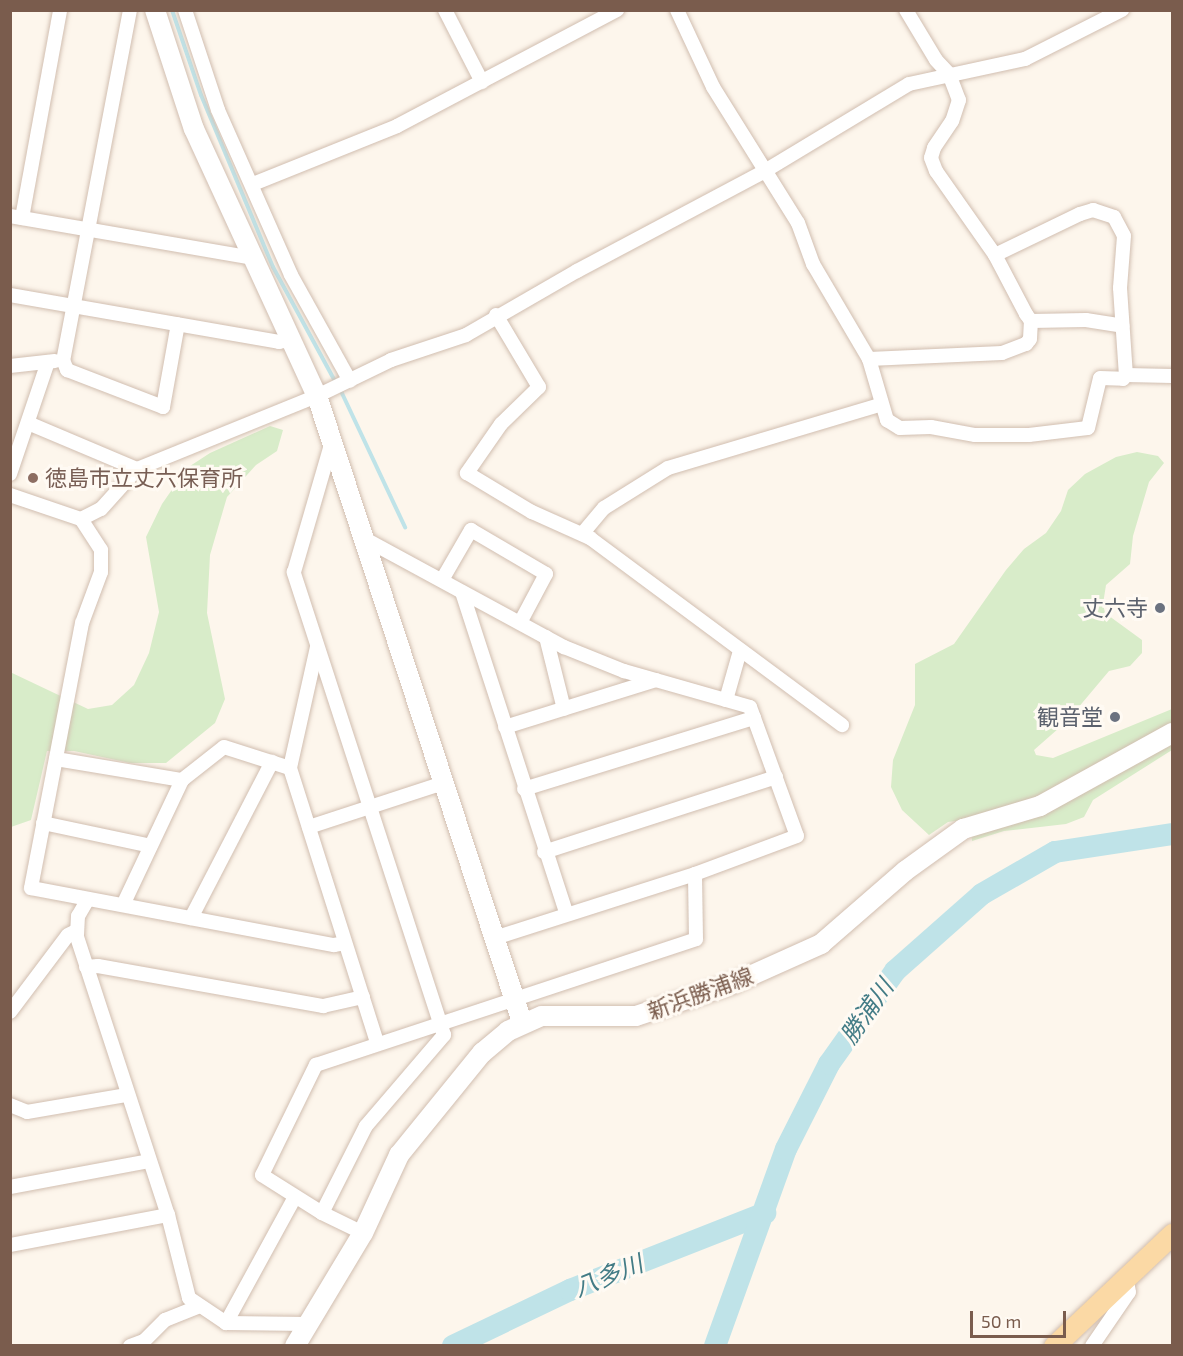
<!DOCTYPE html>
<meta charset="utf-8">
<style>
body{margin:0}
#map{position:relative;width:1183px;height:1356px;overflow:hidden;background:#fdf6ec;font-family:"Exo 2","Noto Sans JP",sans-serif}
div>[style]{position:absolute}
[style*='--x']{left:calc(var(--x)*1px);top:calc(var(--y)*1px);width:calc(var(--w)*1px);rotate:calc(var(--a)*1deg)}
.green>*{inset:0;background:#d8ecc9}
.stream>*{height:4px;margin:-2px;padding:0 2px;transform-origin:2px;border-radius:2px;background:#bfe3e8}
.river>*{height:22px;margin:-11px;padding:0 11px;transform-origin:11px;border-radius:11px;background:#bfe3e8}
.roads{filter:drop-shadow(0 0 2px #d1beb0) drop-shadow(0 0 2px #d1beb0)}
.street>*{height:14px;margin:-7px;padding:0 7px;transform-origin:7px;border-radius:7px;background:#fff}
.secondary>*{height:20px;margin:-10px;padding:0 10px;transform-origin:10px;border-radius:10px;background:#fff}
.primary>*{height:21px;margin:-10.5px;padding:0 10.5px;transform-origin:10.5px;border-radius:10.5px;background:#fbd9a5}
.dots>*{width:16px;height:16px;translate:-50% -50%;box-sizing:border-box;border:3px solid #fffaf3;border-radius:50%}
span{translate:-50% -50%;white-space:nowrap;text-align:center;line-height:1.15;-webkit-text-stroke:6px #fffaf3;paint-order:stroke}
.education-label{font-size:22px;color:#785e54}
.left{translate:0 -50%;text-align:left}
.worship-label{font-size:22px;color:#5b616d}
.right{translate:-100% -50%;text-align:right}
.street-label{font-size:22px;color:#7a5c4d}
.water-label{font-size:24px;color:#437c86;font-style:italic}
.frame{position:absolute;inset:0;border:12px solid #7a5c4d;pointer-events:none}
.scale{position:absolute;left:970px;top:1311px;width:96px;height:27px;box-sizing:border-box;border:3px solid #7a5c4d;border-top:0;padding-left:8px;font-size:18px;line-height:21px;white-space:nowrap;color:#7a5c4d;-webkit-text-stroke:4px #fffaf3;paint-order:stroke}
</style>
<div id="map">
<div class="green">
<div style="clip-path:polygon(270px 426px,283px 430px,277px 451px,256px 465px,227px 497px,210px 555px,207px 613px,225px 699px,215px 723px,166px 763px,130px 763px,74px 751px,47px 751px,31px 820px,11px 827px,10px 672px,88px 709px,112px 705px,134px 685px,149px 653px,159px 612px,146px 537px,162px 504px,187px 468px,210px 453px)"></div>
<div style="clip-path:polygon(1137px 452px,1158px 456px,1164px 463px,1149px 482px,1133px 536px,1130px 564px,1106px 585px,1103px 604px,1105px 613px,1142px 640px,1142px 653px,1130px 666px,1109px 671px,1067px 721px,1034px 750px,1036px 755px,1053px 758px,1172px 709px,1172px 750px,1093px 800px,1084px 817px,1066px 824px,1004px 831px,972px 841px,970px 819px,948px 822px,929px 835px,902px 810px,891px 787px,893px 760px,915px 705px,915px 664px,954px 644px,1006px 570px,1024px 549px,1046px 533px,1061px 511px,1068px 490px,1085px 474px,1116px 457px)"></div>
</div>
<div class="stream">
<div style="--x:172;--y:10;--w:90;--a:71.2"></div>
<div style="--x:201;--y:95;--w:186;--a:67.3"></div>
<div style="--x:273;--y:267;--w:132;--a:61.5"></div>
<div style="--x:340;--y:389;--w:153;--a:64.8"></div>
</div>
<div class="river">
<div style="--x:453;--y:1346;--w:130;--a:-25.6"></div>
<div style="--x:570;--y:1290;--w:210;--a:-21.5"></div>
<div style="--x:715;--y:1346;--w:209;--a:-70.2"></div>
<div style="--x:786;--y:1149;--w:95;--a:-63.2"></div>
<div style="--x:829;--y:1064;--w:114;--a:-54.6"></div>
<div style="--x:895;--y:971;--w:116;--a:-41.5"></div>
<div style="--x:982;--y:894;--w:84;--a:-29.9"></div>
<div style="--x:1055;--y:852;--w:118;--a:-8.7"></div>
</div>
<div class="roads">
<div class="street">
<div style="--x:130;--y:10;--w:356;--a:100.8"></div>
<div style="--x:63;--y:360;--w:11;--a:68"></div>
<div style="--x:67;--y:370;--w:103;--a:21.1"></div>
<div style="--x:163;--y:407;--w:84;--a:-79.8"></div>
<div style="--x:185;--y:10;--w:105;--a:71.7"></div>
<div style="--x:218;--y:110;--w:180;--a:66.1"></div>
<div style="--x:291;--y:275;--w:121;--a:60.9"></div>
<div style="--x:445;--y:10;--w:81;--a:62.8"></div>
<div style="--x:677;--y:10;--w:85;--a:64.9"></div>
<div style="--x:713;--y:87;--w:160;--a:58"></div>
<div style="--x:798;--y:223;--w:44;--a:69.9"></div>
<div style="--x:813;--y:264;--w:110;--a:59.5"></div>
<div style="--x:869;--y:359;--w:64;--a:73.6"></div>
<div style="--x:887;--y:420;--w:15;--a:32"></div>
<div style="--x:900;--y:428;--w:31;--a:-2"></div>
<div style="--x:931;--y:427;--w:45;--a:10.3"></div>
<div style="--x:975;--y:435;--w:54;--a:0"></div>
<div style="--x:1029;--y:435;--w:59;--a:-6.8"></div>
<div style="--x:1088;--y:428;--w:51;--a:-76.5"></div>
<div style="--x:1100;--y:378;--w:23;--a:2"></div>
<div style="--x:1123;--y:379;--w:5;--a:-53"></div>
<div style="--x:906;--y:10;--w:58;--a:59"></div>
<div style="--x:936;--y:60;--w:19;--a:47"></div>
<div style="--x:949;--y:74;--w:28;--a:69"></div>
<div style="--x:959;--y:100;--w:22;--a:108"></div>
<div style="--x:952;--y:121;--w:32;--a:124"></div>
<div style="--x:934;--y:148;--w:10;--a:107"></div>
<div style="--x:931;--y:158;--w:14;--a:69"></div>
<div style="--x:936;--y:171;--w:103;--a:54.9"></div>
<div style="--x:995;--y:255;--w:67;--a:62.3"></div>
<div style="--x:1026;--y:314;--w:9;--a:54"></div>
<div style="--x:1031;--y:321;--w:55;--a:-1"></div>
<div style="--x:1086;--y:320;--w:37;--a:9"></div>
<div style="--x:253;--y:184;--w:155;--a:-21.9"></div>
<div style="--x:397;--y:126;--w:249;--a:-27.8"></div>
<div style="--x:10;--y:216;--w:246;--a:9.8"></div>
<div style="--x:22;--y:218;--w:211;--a:-79.6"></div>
<div style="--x:995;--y:255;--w:94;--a:-25.8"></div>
<div style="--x:1080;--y:214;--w:14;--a:-17"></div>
<div style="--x:1093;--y:210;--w:22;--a:18"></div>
<div style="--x:1114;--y:217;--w:21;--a:62"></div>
<div style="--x:1124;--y:236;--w:52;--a:94.4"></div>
<div style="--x:1120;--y:288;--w:87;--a:86.1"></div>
<div style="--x:1126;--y:375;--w:46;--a:1.2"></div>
<div style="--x:10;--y:295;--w:273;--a:9.9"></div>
<div style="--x:279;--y:342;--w:10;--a:-11"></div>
<div style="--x:496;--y:315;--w:84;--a:59.2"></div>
<div style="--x:539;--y:387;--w:53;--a:135.8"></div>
<div style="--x:501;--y:424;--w:60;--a:124.8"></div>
<div style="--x:467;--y:473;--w:76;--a:31"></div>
<div style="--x:532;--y:512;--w:64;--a:24.1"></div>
<div style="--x:590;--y:538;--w:314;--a:36.6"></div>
<div style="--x:869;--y:359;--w:133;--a:-2.6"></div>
<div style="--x:1002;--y:353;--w:26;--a:-21"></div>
<div style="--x:1026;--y:344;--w:6;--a:-51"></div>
<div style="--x:1030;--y:339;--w:18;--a:-87"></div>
<div style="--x:10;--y:366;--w:45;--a:-6.3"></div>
<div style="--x:28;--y:423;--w:118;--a:22.9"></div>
<div style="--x:10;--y:474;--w:118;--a:-71.3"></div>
<div style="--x:10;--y:495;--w:75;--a:18.7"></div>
<div style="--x:81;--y:519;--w:22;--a:-27"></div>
<div style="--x:101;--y:509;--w:54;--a:-48"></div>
<div style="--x:137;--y:469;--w:194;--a:-22.1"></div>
<div style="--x:317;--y:396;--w:82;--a:-25.9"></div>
<div style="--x:391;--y:360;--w:79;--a:-18.4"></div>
<div style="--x:466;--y:335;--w:128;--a:-30"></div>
<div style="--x:577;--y:271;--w:213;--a:-28"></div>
<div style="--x:765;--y:171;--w:168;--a:-31.1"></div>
<div style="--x:909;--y:84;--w:119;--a:-12.2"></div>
<div style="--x:1025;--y:59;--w:109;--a:-26.8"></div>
<div style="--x:81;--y:519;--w:37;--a:57"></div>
<div style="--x:101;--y:550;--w:22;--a:90"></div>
<div style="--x:101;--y:572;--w:54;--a:110.4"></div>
<div style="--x:82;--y:623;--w:270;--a:100.9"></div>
<div style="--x:31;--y:888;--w:308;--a:10.7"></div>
<div style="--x:334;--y:945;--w:11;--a:-10"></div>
<div style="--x:582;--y:534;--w:34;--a:-50"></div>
<div style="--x:604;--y:508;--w:75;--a:-32"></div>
<div style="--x:668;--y:468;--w:221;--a:-16.6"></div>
<div style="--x:363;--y:538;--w:229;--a:28.5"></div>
<div style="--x:564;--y:647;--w:65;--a:21.8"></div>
<div style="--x:624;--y:671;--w:131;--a:15.9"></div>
<div style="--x:750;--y:707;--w:137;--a:70"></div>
<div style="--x:797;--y:836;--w:109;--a:159.6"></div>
<div style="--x:695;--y:874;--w:210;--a:162.3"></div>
<div style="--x:442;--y:580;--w:58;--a:-59.9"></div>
<div style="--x:471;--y:530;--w:87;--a:30.4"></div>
<div style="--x:546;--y:574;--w:55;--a:118"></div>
<div style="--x:462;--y:592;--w:337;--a:72"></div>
<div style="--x:546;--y:637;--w:74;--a:76"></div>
<div style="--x:317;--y:647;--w:124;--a:102.6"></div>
<div style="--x:290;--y:768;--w:287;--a:72.4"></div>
<div style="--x:726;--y:700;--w:51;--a:-74.1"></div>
<div style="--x:505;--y:727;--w:158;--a:-17.3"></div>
<div style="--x:56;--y:759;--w:128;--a:9.5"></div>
<div style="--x:182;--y:780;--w:53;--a:-38.2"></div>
<div style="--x:224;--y:747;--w:69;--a:17.7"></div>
<div style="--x:524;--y:789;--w:241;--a:-17.2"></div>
<div style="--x:43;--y:823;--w:110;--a:12"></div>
<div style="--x:309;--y:827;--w:142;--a:-18.1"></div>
<div style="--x:544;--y:852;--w:244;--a:-17.9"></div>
<div style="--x:88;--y:899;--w:20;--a:120"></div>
<div style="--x:78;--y:916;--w:21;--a:93"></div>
<div style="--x:77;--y:937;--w:293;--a:71.9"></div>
<div style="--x:168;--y:1215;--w:86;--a:75.8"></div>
<div style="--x:189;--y:1298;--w:45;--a:34"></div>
<div style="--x:226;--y:1323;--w:82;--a:0.7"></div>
<div style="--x:123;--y:905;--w:138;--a:-64.7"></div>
<div style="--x:191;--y:918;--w:176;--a:-62.6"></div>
<div style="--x:86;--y:967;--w:12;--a:-5"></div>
<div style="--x:98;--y:966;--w:229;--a:10.1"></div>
<div style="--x:323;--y:1006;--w:41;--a:-12.7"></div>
<div style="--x:10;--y:1012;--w:96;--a:-53"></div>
<div style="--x:68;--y:935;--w:9;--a:-27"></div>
<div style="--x:10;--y:1105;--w:18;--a:22"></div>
<div style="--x:27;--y:1112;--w:100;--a:-9.7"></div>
<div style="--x:10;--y:1187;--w:141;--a:-10.6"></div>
<div style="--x:322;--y:1213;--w:97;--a:-63.2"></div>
<div style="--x:366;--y:1126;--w:120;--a:-49.4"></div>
<div style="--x:444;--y:1035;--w:487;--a:-108"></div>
<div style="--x:294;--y:572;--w:136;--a:-73.8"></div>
<div style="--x:363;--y:1233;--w:46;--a:-154"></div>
<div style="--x:322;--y:1213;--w:71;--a:-147.7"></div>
<div style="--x:262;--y:1175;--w:123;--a:-63.9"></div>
<div style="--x:316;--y:1065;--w:400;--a:-18.3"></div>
<div style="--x:696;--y:939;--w:65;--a:-90.9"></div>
<div style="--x:10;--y:1245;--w:161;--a:-10.8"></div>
<div style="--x:226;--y:1323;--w:144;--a:-61.3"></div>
<div style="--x:130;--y:1346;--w:15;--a:-20"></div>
<div style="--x:144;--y:1341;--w:30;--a:-45"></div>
<div style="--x:165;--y:1320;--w:35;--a:-22"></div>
<div style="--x:1092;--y:1346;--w:65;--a:-55.6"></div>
<div style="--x:1129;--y:1292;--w:16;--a:-101"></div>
</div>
<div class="secondary">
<div style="--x:155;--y:10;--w:125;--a:71.9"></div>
<div style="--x:194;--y:129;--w:294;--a:65.3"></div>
<div style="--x:317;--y:396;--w:659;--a:71.87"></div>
<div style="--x:295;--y:1346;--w:132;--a:-59"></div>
<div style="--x:363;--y:1233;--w:86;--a:-65.2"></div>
<div style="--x:399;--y:1155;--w:132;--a:-50.9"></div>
<div style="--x:482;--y:1053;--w:34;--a:-40"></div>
<div style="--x:508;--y:1031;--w:37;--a:-24"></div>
<div style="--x:542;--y:1016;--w:94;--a:0"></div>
<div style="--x:636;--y:1016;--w:101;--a:-18.4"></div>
<div style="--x:732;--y:984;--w:98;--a:-24.2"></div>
<div style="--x:821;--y:944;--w:111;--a:-41"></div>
<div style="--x:905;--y:871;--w:72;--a:-35.9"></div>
<div style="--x:963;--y:829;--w:80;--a:-16.6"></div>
<div style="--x:1040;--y:806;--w:151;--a:-28.9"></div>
</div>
<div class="primary">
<div style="--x:1054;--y:1346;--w:163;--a:-43.5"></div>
</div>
</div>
<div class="dots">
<div style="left:33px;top:478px;background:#8d6e63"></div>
<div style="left:1160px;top:608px;background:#6b7280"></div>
<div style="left:1115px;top:717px;background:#6b7280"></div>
</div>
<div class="education-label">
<span class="left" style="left:45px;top:478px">徳島市立丈六保育所</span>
</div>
<div class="worship-label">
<span class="right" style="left:1148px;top:608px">丈六寺</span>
<span class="right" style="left:1103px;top:717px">観音堂</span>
</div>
<div class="street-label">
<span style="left:700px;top:993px;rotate:-20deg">新浜勝浦線</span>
</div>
<div class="water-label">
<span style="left:866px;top:1011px;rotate:-55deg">勝浦川</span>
<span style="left:608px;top:1275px;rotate:-22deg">八多川</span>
</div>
<div class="frame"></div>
<div class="scale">50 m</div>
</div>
